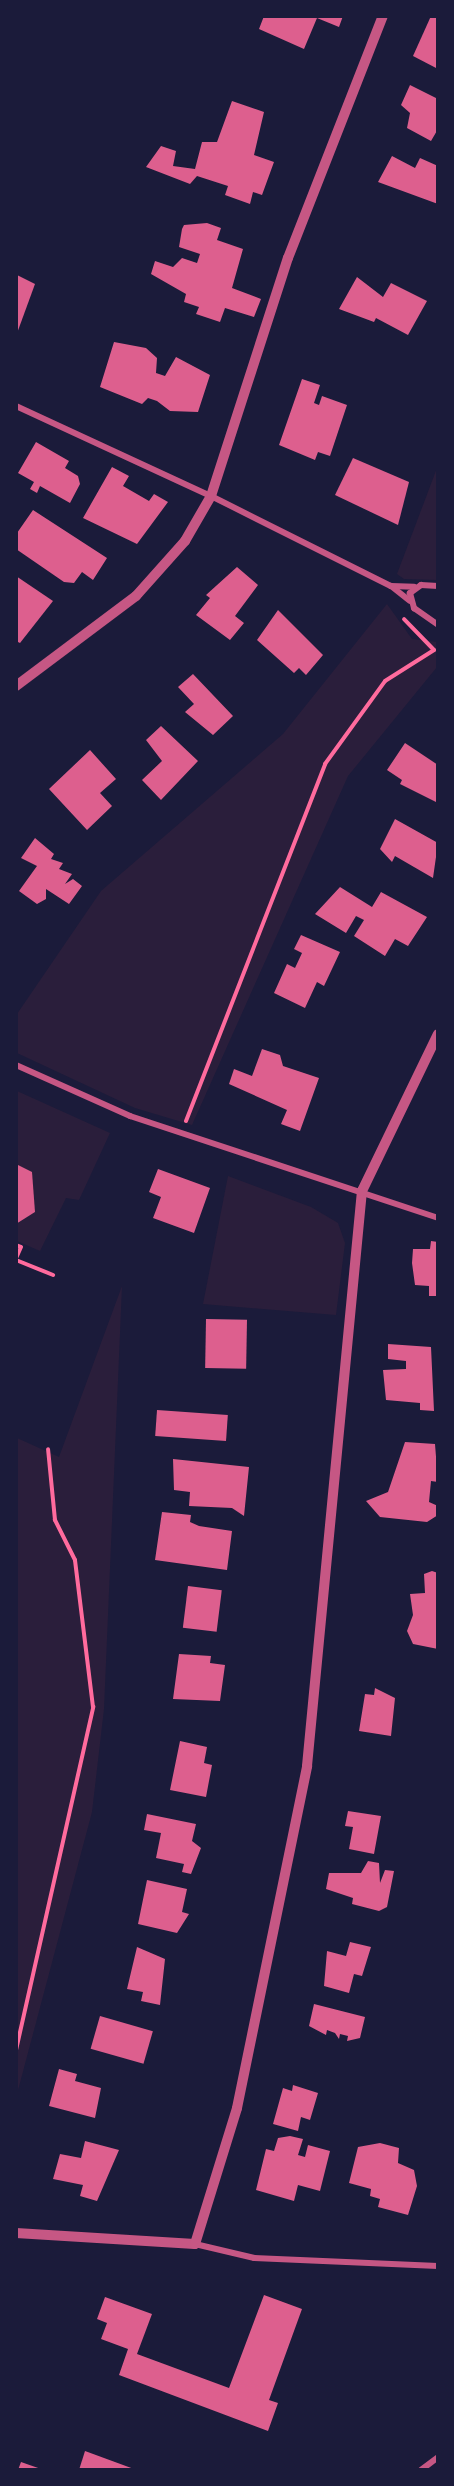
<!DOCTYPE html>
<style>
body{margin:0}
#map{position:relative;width:454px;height:2486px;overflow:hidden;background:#1b1b3a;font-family:"Exo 2",sans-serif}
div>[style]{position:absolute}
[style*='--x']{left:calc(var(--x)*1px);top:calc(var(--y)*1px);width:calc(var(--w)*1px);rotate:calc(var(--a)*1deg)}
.green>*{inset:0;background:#2a1e3b}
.building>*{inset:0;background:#dd5f8e;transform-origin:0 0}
.path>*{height:4px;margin:-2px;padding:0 2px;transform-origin:2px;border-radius:2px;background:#ff6b9d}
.minor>*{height:6px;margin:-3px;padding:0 3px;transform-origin:3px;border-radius:3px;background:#c65784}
.tertiary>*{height:10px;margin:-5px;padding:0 5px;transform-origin:5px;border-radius:5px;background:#c65784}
span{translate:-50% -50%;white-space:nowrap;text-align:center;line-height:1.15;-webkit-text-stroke:6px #1b1b3a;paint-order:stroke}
.frame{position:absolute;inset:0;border:18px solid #1b1b3a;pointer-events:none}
</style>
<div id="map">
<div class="green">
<div style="clip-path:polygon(437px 468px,437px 580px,404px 579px,397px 574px)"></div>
<div style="clip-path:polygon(387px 604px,412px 639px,437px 642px,437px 667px,348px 776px,192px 1125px,135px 1108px,17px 1053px,17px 1014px,101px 891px,283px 734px)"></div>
<div style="clip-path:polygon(17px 1091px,110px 1133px,79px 1200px,66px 1198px,40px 1251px,17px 1241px,17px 1224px,35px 1212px,17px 1164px)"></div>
<div style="clip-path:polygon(228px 1176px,311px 1207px,338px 1223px,345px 1243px,336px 1315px,203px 1304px)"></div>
<div style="clip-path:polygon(122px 1286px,104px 1709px,92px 1812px,17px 2094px,17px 1438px,59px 1457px)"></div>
</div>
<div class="building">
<div style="clip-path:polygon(264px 16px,343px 16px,339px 27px,317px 18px,304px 49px,259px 29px)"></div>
<div style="clip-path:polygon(431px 16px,438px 16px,438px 69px,413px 56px)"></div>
<div style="clip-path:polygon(410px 85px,438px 99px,438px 129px,431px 141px,407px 128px,410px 113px,401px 105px)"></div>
<div style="clip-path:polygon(232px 101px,264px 112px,254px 155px,274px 162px,262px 195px,253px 192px,250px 204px,225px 195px,228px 186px,197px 176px,190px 184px,146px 167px,161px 146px,176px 151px,173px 166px,195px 169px,202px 142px,217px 142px)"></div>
<div style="clip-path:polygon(392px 156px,415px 168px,420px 158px,438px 166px,438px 204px,378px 182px)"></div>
<div style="clip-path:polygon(207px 223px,221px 228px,217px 240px,243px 249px,232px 288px,261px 299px,254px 317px,225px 308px,220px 322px,196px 314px,199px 307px,184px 302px,186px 294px,151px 274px,155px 261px,173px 267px,182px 258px,197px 263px,200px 254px,179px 247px,182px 229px,184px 225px)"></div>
<div style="clip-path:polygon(17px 275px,35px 284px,16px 336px,16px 277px)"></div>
<div style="clip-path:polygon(357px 277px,383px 297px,391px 283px,427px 301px,408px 335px,376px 318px,374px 322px,339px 309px)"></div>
<div style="clip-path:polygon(114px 342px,146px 348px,157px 358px,156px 373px,165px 376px,176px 357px,210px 375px,198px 412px,170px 411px,157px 401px,148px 398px,142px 404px,100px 387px)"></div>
<div style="clip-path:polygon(302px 379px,320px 385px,314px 403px,319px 405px,322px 396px,347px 405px,330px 456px,318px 452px,315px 460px,279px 445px)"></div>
<div style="clip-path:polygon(36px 442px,69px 461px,65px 468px,78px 476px,80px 484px,70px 503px,40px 486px,37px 493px,30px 489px,34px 482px,18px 473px)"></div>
<div style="clip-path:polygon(353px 458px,409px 482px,398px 525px,335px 495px)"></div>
<div style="clip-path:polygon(112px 467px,129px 476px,123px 486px,149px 501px,154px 494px,168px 502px,137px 544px,83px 518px)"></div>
<div style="clip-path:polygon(33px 510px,107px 558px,93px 580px,82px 572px,74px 583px,64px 582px,16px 549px,17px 533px)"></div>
<div style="clip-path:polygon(237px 567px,258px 585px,235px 616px,244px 623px,230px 640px,196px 615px,210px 598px,206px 595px)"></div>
<div style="clip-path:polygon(16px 576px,53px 601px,20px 643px,16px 641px)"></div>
<div style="clip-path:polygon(278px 610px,323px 655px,306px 675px,299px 668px,294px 673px,257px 640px)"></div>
<div style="clip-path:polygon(193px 674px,233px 716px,213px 735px,185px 712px,194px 704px,178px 687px)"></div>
<div style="clip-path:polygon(161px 726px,198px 761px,161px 800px,142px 780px,162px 761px,146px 740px)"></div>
<div style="clip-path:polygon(405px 743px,438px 765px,438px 803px,400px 784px,402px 780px,387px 770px)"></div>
<div style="clip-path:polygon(90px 750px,116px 779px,100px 793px,112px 806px,87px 830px,49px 789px)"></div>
<div style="clip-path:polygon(395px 819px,438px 843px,433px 878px,395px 856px,392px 862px,380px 849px)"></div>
<div style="clip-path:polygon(35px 838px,54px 854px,51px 859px,63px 863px,59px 869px,72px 874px,65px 884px,73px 879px,82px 886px,69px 904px,46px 889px,46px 899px,37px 904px,19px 891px,37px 866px,21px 858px)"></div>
<div style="clip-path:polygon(340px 887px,372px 907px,381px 892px,427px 917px,408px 946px,395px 939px,385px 956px,354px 936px,364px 920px,356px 916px,346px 933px,315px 914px)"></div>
<div style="clip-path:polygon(301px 935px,340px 952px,324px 986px,317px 982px,305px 1008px,274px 993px,287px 964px,295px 968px,302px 953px,294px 949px)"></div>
<div style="clip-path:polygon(262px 1049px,280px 1055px,283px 1066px,319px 1078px,300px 1131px,281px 1124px,287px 1110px,229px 1084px,234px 1069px,252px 1076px)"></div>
<div style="clip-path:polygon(16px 1164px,32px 1172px,35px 1212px,16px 1224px)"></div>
<div style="clip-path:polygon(158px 1169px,210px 1188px,194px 1233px,153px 1218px,161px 1197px,149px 1192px)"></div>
<div style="clip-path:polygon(431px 1241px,438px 1242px,438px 1296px,429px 1296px,429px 1286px,415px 1285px,412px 1263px,413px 1249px,430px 1249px)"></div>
<div style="left:206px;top:1319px;width:41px;height:49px;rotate:1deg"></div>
<div style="clip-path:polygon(388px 1344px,431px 1347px,434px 1411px,420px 1410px,420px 1403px,386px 1400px,383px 1370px,406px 1369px,406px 1361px,388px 1359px)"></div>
<div style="left:157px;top:1410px;width:71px;height:26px;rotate:4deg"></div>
<div style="clip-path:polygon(405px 1442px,435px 1444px,438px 1482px,431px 1481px,429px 1502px,438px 1506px,438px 1515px,427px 1522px,380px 1517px,366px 1501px,388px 1492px)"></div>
<div style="clip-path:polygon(173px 1459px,249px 1467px,244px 1516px,232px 1508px,189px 1506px,190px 1492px,174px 1490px)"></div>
<div style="clip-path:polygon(162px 1512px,191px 1515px,190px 1522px,199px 1526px,232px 1531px,227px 1570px,155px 1560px)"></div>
<div style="clip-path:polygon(432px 1571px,438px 1573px,438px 1649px,413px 1644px,407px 1631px,413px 1615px,410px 1594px,425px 1593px,424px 1574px)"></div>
<div style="left:188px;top:1586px;width:34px;height:42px;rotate:7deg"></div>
<div style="clip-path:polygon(179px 1654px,211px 1656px,210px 1663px,225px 1665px,220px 1701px,173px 1699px)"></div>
<div style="clip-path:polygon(375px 1688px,395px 1698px,391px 1736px,359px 1731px,365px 1694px,374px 1695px)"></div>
<div style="clip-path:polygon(180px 1741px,207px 1747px,204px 1763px,212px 1765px,206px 1797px,170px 1790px)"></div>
<div style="clip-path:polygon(348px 1811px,381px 1816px,374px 1854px,349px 1849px,353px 1827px,345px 1826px)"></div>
<div style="clip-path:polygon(147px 1814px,196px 1824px,192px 1841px,201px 1848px,191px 1874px,182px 1872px,184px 1864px,156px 1858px,161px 1833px,144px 1830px)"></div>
<div style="clip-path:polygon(368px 1861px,379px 1863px,380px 1883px,385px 1870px,394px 1871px,387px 1907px,379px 1911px,352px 1904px,353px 1898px,326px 1889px,329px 1873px,361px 1873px)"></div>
<div style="clip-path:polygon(147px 1880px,187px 1889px,182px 1912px,189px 1914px,177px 1933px,138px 1924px)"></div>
<div style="clip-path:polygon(350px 1942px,371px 1947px,362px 1976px,354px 1974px,349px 1993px,324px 1986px,327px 1951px,346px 1956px)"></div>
<div style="clip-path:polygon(137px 1947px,165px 1959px,160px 2005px,141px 2001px,143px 1992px,127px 1989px)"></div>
<div style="clip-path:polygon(314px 2004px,365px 2017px,360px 2038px,347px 2041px,348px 2036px,340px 2034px,339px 2039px,335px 2033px,327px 2030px,326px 2035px,309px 2026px)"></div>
<div style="left:100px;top:2016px;width:55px;height:34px;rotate:16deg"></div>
<div style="clip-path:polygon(59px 2069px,77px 2074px,75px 2081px,101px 2088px,95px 2118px,49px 2106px)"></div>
<div style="clip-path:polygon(293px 2085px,318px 2093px,310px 2120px,301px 2117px,298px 2131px,273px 2124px,283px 2088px,292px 2091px)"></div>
<div style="clip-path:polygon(290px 2136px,303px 2139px,298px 2155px,305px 2157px,308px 2145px,330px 2151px,320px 2191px,298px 2185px,294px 2201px,256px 2190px,266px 2149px,274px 2151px,278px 2138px)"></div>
<div style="clip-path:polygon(85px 2141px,119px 2150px,97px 2201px,80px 2196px,83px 2185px,53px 2179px,60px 2154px,81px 2158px)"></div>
<div style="clip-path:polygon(380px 2143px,399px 2148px,398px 2163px,414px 2170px,417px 2186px,408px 2215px,378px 2207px,380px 2199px,370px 2196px,371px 2189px,349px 2183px,358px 2147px)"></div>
<div style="clip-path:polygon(264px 2295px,302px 2309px,269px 2400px,278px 2403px,268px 2431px,119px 2375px,128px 2349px,101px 2339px,107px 2323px,97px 2319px,105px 2297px,152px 2314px,137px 2354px,229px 2388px)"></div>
<div style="clip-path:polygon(85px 2451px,134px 2469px,134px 2470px,79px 2470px)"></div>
<div style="clip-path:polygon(21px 2462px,41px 2469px,41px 2470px,18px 2470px)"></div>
</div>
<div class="path">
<div style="--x:186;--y:1121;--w:383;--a:-68.7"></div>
<div style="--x:325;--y:764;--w:102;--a:-54.1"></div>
<div style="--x:385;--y:681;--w:58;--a:-32.3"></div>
<div style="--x:434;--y:650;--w:43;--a:-134.1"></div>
<div style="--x:16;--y:1245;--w:5;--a:22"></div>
<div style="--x:21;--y:1247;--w:12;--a:114"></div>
<div style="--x:16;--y:1260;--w:40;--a:22"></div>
<div style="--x:16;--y:2050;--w:352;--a:-77.3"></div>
<div style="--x:93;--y:1707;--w:148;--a:-97"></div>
<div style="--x:75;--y:1560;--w:45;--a:-116.6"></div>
<div style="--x:55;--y:1520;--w:71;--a:-95.6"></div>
</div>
<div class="minor">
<div style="--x:16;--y:406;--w:215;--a:24.8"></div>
<div style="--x:211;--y:496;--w:201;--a:26.6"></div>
<div style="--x:391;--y:586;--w:24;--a:38"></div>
<div style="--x:391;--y:586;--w:23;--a:2"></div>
<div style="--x:438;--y:586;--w:17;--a:-177"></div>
<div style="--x:421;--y:585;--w:14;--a:144"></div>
<div style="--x:410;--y:593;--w:16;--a:75"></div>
<div style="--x:414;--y:608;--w:29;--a:35"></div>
<div style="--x:16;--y:1065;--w:125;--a:24.1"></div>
<div style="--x:130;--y:1116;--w:324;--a:18.3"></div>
<div style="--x:195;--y:2244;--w:61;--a:13.3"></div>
<div style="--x:254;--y:2258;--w:184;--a:2.5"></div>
<div style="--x:421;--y:2470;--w:21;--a:-37"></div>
</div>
<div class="tertiary">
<div style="--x:16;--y:686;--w:150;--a:-36.9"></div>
<div style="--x:136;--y:596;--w:74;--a:-48.3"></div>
<div style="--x:185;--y:541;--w:52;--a:-60"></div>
<div style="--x:211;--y:496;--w:250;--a:-72.1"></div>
<div style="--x:288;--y:258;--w:260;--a:-68.6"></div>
<div style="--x:16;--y:2233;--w:179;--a:3.5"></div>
<div style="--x:195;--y:2244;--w:142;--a:-72.8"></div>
<div style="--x:237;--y:2108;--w:349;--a:-78.4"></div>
<div style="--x:307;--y:1766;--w:578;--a:-84.54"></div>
<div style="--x:362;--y:1191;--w:174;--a:-64.2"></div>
</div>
<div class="frame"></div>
</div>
